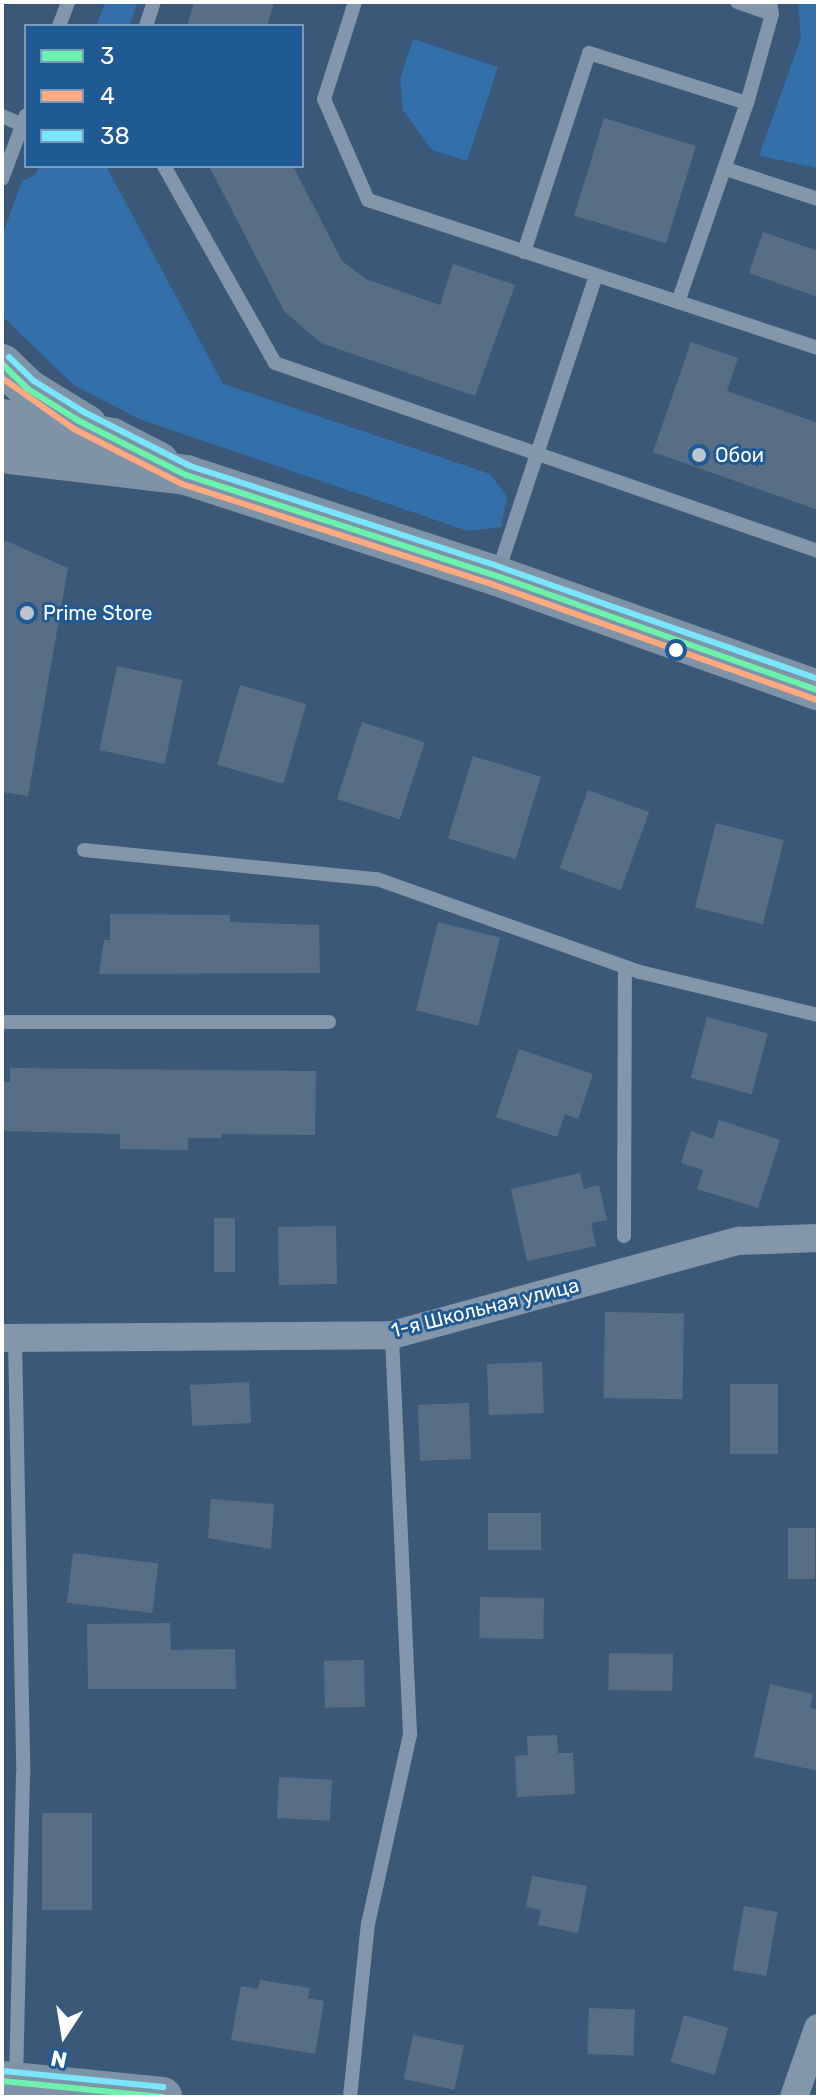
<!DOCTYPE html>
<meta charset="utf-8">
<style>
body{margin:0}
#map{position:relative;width:820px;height:2099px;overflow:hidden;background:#3a5978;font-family:Rubik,sans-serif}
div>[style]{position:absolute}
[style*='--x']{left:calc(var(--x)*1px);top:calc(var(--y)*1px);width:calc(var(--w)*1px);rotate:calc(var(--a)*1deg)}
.green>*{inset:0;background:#3370a9}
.building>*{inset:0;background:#566f87;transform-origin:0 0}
.lane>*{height:14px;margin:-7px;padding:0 7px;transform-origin:7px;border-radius:7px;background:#8297ab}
.street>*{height:28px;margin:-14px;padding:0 14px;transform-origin:14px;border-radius:14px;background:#8297ab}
.secondary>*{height:40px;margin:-20px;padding:0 20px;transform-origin:20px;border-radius:20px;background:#7e93a7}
.bus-1>*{height:6px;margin:-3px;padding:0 3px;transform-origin:3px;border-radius:3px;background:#6df2ae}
.bus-2>*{height:6px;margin:-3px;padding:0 3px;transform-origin:3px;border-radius:3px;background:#ffa980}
.bus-3>*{height:6px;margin:-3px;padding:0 3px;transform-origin:3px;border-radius:3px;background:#7ae5fd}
.dots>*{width:22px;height:22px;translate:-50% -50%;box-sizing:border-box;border:4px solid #1f5a93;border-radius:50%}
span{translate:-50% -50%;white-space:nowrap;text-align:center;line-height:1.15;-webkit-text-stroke:6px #1f5a93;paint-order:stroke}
.poi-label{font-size:20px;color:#fff}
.left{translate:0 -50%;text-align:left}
.street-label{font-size:20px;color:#fff}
.frame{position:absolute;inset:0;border:4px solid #fff;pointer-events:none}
.legend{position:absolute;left:24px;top:24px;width:280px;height:144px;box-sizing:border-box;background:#1f5a93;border:2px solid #799cbe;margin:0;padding:10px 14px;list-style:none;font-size:24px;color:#fff}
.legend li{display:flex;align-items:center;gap:16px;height:40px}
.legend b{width:40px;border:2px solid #799cbe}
.north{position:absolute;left:24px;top:1995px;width:80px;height:80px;-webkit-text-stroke:6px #1f5a93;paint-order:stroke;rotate:192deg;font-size:22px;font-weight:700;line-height:32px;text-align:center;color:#fff}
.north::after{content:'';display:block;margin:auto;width:28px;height:36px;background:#fff;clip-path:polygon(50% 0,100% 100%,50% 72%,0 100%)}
</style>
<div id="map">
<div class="green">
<div style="clip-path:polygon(106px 2px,138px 2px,129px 26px,96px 26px)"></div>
<div style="clip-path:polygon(798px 2px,818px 2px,818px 168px,759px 156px,801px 38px)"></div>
<div style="clip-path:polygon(413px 39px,498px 67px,467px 161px,432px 150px,403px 110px,400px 79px)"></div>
<div style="clip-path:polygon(40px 166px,106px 166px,223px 384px,490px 474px,507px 497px,501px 527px,468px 531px,139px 419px,74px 385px,2px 316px,2px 236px,22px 181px,35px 175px)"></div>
</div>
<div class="building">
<div style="clip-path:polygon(194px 2px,274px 2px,267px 26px,187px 26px)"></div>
<div style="left:604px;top:118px;width:96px;height:102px;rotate:17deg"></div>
<div style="clip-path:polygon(209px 166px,293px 166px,342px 261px,366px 279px,440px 305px,453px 264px,515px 285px,475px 396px,321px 343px,284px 311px)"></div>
<div style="clip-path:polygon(763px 232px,818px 251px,818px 297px,749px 273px)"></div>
<div style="clip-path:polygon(691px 342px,738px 358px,727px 391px,818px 423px,818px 510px,653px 452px)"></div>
<div style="clip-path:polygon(2px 539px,68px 568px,28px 796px,2px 792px)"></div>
<div style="left:117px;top:666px;width:67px;height:86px;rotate:12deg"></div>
<div style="left:240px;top:685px;width:69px;height:83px;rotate:16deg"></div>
<div style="left:362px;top:722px;width:66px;height:81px;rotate:18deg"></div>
<div style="left:473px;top:756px;width:71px;height:86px;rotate:17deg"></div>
<div style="left:588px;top:790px;width:65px;height:83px;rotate:20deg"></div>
<div style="left:716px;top:823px;width:70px;height:87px;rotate:14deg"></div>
<div style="clip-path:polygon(110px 914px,230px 915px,230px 922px,319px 925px,320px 973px,99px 974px,104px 940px,110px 940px)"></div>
<div style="left:438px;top:922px;width:64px;height:91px;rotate:14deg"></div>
<div style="left:707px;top:1017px;width:63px;height:63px;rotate:15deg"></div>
<div style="clip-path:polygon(519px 1049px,593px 1074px,578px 1119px,565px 1114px,557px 1137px,496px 1117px)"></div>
<div style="clip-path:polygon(10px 1068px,316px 1071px,315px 1135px,221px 1134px,221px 1138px,188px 1138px,188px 1150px,120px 1149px,120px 1134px,2px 1131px,2px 1082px,10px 1082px)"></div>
<div style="clip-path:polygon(719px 1120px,780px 1140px,758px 1208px,697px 1189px,703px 1170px,681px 1163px,691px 1131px,713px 1139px)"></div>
<div style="clip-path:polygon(580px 1173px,584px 1189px,599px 1185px,607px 1220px,591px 1223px,596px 1246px,527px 1261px,511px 1189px)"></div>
<div style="left:214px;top:1218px;width:21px;height:54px"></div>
<div style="left:336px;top:1226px;width:58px;height:58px;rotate:89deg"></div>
<div style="left:605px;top:1312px;width:79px;height:86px;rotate:1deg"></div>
<div style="left:542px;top:1362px;width:51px;height:55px;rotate:88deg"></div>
<div style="left:249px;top:1382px;width:41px;height:59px;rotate:87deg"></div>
<div style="left:730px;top:1384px;width:48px;height:70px"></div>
<div style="left:469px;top:1403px;width:56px;height:51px;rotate:88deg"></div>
<div style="clip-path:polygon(211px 1499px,274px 1504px,271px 1549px,208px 1538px)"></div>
<div style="left:488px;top:1513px;width:53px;height:37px"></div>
<div style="left:788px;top:1528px;width:27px;height:51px"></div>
<div style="left:73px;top:1553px;width:86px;height:50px;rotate:7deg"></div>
<div style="left:480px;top:1597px;width:64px;height:41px;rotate:1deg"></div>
<div style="clip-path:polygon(170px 1623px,171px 1650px,235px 1649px,236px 1689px,88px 1689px,87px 1624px)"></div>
<div style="left:609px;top:1653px;width:64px;height:37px;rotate:1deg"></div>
<div style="left:364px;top:1660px;width:47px;height:40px;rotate:89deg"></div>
<div style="clip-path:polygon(770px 1684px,813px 1694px,810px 1708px,818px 1710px,818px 1771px,754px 1757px)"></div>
<div style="clip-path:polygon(557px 1735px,558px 1753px,573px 1753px,575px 1794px,517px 1797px,515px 1756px,528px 1755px,527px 1736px)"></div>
<div style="left:279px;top:1777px;width:53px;height:41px;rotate:3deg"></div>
<div style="left:42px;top:1813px;width:50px;height:97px"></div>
<div style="clip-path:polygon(532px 1876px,587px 1886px,578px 1933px,538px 1925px,541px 1910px,526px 1907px)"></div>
<div style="left:744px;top:1906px;width:34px;height:65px;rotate:10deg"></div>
<div style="clip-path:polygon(260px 1980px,310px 1988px,308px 1998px,324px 2001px,315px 2054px,231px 2040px,241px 1986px,258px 1989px)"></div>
<div style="left:589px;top:2008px;width:46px;height:46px;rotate:2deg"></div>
<div style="left:684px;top:2015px;width:46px;height:49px;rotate:16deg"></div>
<div style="left:413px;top:2035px;width:52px;height:45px;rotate:12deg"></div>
</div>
<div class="lane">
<div style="--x:355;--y:2;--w:102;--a:107.7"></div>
<div style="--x:324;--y:99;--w:110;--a:66.5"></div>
<div style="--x:368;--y:200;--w:474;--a:18.2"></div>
<div style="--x:737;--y:2;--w:37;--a:19"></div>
<div style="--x:59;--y:26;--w:26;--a:-69"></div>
<div style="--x:146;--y:26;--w:25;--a:-72"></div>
<div style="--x:2;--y:116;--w:22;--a:24"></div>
<div style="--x:164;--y:166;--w:226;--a:60.6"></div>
<div style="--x:275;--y:363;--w:575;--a:19.1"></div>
<div style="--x:726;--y:169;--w:97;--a:18.1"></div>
<div style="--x:2;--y:179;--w:68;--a:-69.4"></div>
<div style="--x:524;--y:252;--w:209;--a:-71.9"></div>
<div style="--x:589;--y:53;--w:166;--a:17.6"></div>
<div style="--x:678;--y:302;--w:211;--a:-70.9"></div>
<div style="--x:747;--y:103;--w:92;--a:-74.3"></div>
<div style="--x:772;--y:14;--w:12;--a:-99"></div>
<div style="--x:498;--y:572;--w:312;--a:-71.7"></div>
<div style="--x:84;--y:850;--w:294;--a:5.7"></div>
<div style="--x:377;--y:879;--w:279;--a:19.5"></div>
<div style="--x:640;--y:972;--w:183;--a:13.6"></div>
<div style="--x:2;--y:1022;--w:327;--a:0"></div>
<div style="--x:624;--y:1236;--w:269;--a:-89.8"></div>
<div style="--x:15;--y:1338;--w:436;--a:88.9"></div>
<div style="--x:23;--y:1774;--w:307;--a:91.3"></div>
<div style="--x:350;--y:2097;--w:174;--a:-84.1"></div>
<div style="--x:368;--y:1924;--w:195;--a:-77.5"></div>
<div style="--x:410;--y:1734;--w:399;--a:-92.6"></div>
</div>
<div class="street">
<div style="--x:2;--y:1338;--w:390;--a:-0.4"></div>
<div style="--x:392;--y:1335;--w:360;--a:-15.2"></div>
<div style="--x:739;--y:1241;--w:79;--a:-2.2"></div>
<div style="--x:794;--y:2097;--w:73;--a:-70.8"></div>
</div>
<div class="secondary">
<div style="--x:2;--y:364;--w:36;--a:44"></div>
<div style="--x:28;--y:389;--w:69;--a:31.4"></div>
<div style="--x:2;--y:419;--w:112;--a:9.8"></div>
<div style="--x:112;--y:438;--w:53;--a:27.1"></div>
<div style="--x:2;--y:453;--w:185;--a:6.8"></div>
<div style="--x:186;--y:475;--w:327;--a:18"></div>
<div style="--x:497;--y:576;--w:341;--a:19.6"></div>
<div style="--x:2;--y:2081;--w:161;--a:5.7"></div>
</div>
<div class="bus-1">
<div style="--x:2;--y:364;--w:36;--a:44"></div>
<div style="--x:28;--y:389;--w:60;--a:32.1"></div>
<div style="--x:79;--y:421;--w:120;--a:26.8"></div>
<div style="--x:186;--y:475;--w:327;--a:18"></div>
<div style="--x:497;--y:576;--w:341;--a:19.6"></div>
<div style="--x:2;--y:2081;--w:161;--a:5.7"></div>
</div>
<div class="bus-2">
<div style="--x:2;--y:378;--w:88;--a:35.3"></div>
<div style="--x:74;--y:429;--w:121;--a:27"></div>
<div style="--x:182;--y:484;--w:328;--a:17.9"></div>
<div style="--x:494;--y:585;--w:341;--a:19.6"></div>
</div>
<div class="bus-3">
<div style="--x:9;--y:357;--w:35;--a:44"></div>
<div style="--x:34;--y:381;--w:59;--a:31.8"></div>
<div style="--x:84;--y:412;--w:119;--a:27"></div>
<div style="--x:190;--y:466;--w:326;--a:18"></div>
<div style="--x:500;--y:567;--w:337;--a:19.4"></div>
<div style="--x:3;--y:2071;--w:161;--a:5.7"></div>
</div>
<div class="dots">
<div style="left:699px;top:455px;background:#bac5d0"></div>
<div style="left:27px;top:613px;background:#bac5d0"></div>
<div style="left:676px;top:650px;background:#fff"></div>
</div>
<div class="poi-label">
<span class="left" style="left:715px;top:455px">Обои</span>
<span class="left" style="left:43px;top:613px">Prime Store</span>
</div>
<div class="street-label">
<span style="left:485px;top:1308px;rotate:-14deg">1-я Школьная улица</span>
</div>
<div class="frame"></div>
<ul class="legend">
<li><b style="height:10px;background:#6df2ae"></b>3</li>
<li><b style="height:10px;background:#ffa980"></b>4</li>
<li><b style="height:10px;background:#7ae5fd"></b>38</li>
</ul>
<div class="north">N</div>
</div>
